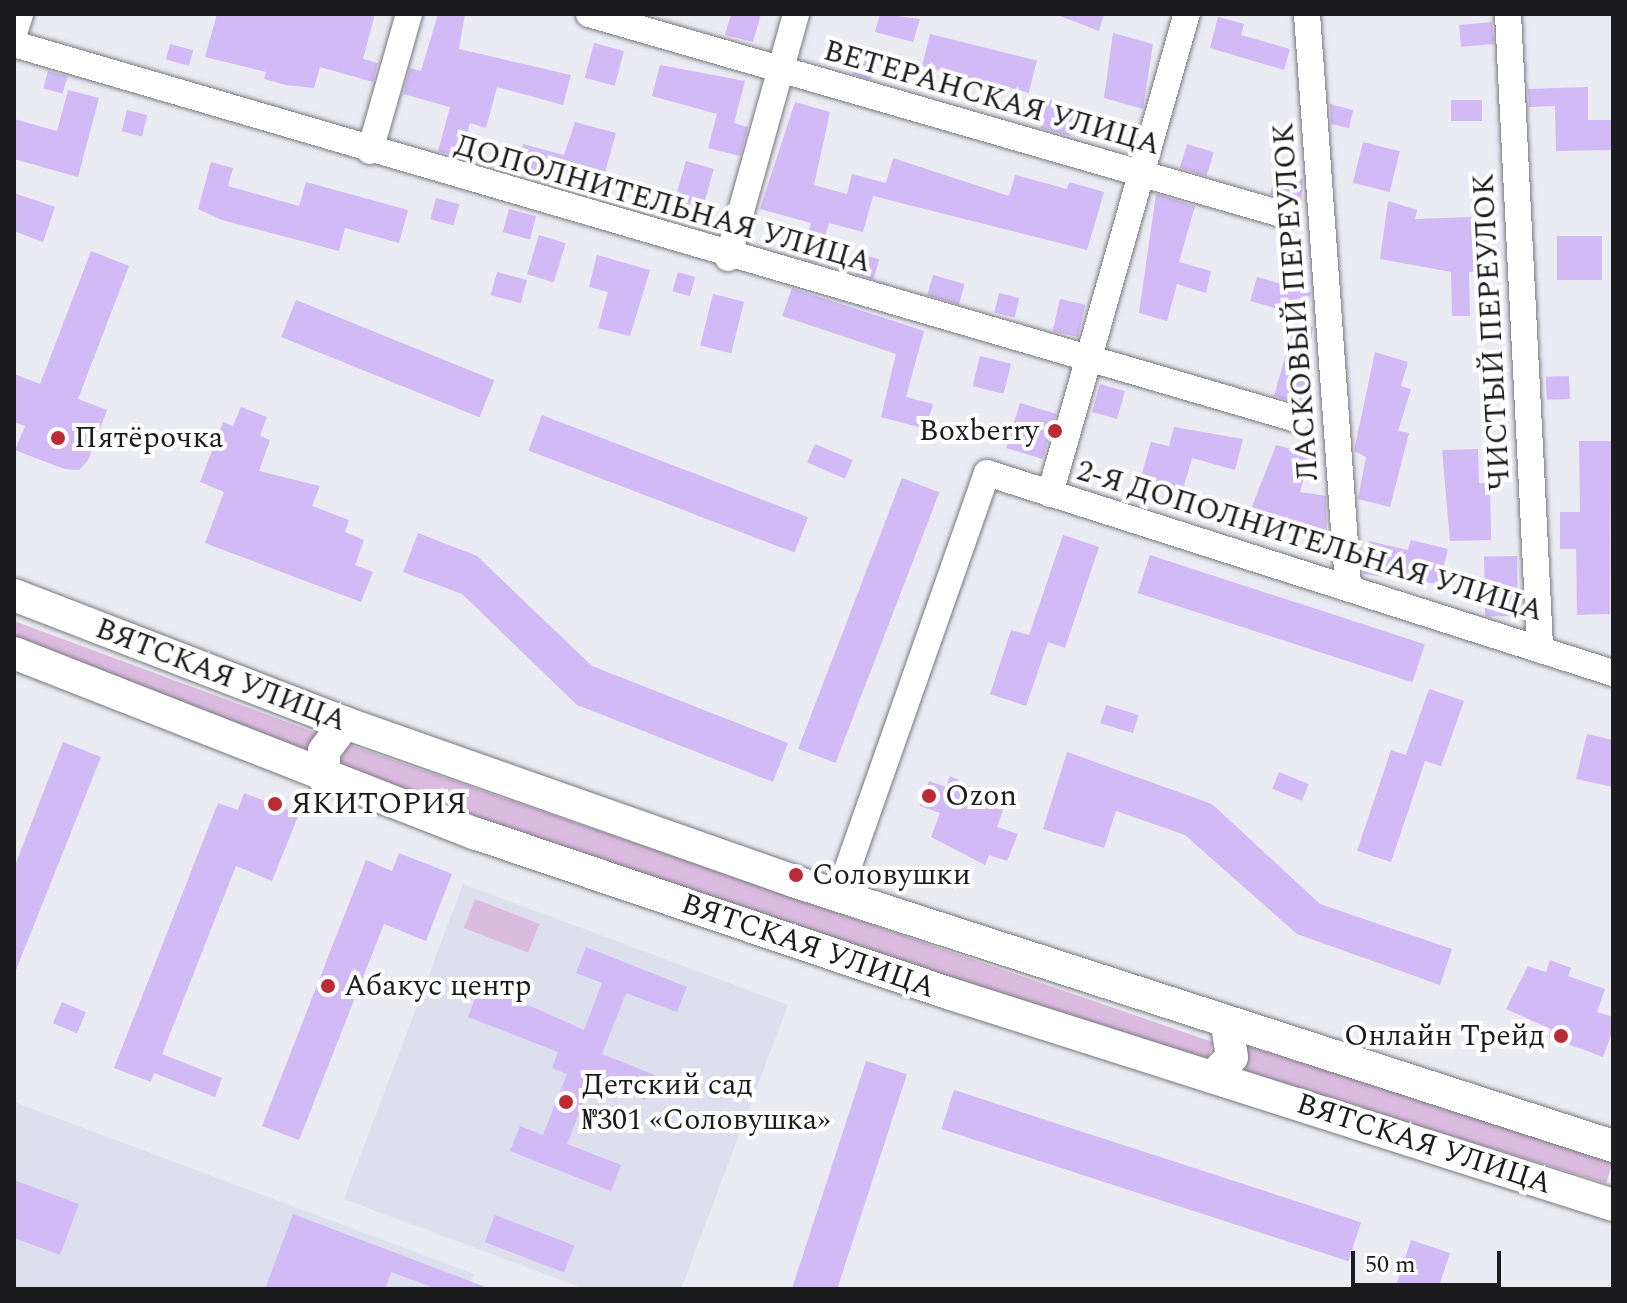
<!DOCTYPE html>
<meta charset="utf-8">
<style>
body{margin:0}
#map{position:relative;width:1627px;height:1303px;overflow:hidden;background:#ebebf3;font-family:Spectral,serif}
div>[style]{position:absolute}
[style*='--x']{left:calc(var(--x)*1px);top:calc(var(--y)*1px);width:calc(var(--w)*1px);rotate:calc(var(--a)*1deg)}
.built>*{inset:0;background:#dedfee}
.green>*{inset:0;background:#dcbbe0;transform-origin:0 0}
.building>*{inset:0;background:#d1baf5;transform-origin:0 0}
.roads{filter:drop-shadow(0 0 2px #77787e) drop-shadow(0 0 2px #77787e)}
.minor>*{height:26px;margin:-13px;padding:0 13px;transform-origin:13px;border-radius:13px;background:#fff}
.major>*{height:32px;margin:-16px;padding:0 16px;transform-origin:16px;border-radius:16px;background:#fff}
.dots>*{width:22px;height:22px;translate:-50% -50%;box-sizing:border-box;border:4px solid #fff;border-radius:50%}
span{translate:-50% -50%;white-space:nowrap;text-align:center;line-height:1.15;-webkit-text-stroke:8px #fff;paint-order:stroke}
.street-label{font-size:30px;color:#1c1c1f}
.poi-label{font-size:30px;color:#1c1c1f}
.right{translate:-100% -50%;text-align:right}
.left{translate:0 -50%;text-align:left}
.frame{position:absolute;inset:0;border:16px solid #1c1c1f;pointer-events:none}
.scale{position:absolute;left:1351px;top:1251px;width:150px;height:36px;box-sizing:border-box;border:4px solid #1c1c1f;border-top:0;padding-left:10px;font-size:24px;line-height:28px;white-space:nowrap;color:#1c1c1f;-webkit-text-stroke:6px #fff;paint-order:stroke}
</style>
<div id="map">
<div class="built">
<div style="clip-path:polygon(463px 884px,788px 1005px,681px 1289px,585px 1289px,344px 1199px)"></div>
<div style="clip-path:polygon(14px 1102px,474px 1274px,468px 1289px,14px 1289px)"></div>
</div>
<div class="green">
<div style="clip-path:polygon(14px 621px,322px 735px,312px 763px,14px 641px)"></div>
<div style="left:347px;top:744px;width:916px;height:28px;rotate:19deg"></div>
<div style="left:475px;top:899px;width:69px;height:31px;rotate:21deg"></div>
<div style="left:1240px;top:1044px;width:391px;height:26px;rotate:17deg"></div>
</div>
<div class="building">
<div style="clip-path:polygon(217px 14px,375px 14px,363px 59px,378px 63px,373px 82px,320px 67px,314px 88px,286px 85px,264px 79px,266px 72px,205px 57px)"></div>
<div style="clip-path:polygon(438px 14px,465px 14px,459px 49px,571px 75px,563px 105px,497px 87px,486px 128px,470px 123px,460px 158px,438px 151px,450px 107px,403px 94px,410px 68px,421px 71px)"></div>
<div style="clip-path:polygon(731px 14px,761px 14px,753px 42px,725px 35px)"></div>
<div style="clip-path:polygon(880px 14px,920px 19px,913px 42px,875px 32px)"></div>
<div style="clip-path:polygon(1055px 14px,1104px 14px,1099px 31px)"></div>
<div style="clip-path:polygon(1218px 17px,1244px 24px,1241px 35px,1290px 49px,1284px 70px,1210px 48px)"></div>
<div style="left:1492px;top:22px;width:22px;height:33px;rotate:85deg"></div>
<div style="clip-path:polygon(1113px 33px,1153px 44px,1143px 109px,1104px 98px)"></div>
<div style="left:930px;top:34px;width:110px;height:33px;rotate:14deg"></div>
<div style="left:594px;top:43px;width:31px;height:36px;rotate:15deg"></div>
<div style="left:170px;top:44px;width:24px;height:16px;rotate:15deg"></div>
<div style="left:858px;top:55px;width:19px;height:20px;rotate:16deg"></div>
<div style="clip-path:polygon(660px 65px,745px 81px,734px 123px,748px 127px,740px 156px,708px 148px,717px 114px,652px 96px)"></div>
<div style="left:48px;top:71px;width:20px;height:18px;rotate:15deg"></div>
<div style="clip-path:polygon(1588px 87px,1588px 120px,1613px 120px,1613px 150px,1556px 151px,1555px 106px,1529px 107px,1528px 89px)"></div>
<div style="clip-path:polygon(68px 90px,99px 98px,78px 177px,14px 159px,14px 119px,57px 131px)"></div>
<div style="left:1048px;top:99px;width:31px;height:30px;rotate:15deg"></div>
<div style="left:1482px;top:100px;width:21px;height:31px;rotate:90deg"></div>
<div style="clip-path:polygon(795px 102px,830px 112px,814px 185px,847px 194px,852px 174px,886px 183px,893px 158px,1009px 196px,1015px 175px,1067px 189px,1069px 182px,1104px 192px,1087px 250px,873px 196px,863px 232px,829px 223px,818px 263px,801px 258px,811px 223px,760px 209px)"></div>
<div style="clip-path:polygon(1330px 104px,1353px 110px,1349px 128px,1331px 124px)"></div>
<div style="left:127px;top:110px;width:21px;height:22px;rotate:14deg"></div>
<div style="clip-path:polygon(575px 122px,616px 133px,605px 172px,576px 165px,570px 190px,517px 169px,523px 144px,564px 155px)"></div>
<div style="left:1363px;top:142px;width:38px;height:42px;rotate:14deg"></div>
<div style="left:1187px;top:144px;width:28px;height:25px;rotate:17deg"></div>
<div style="left:686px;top:161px;width:29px;height:41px;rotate:16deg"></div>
<div style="clip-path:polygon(211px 162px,233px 168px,228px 186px,299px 206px,306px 182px,408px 210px,399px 243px,345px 228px,339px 251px,222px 220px,198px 209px)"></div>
<div style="clip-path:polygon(1276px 172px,1303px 179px,1301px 207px,1270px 194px)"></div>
<div style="clip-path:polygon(14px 193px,55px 207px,43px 242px,14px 231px)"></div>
<div style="clip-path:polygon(1156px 194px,1195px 206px,1179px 262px,1211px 271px,1206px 293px,1177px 284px,1167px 321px,1139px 313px)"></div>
<div style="left:436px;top:198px;width:24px;height:22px;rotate:15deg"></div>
<div style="clip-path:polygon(1388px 201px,1417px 210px,1415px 219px,1472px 217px,1479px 272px,1469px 272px,1470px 316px,1452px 316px,1451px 272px,1380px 259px)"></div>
<div style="left:509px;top:209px;width:28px;height:24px;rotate:15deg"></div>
<div style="left:539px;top:235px;width:28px;height:41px;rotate:17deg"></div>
<div style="left:1602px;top:236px;width:44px;height:45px;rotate:90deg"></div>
<div style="clip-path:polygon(91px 251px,129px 266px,78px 399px,107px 410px,88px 460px,79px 470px,64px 469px,15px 450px,25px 426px,14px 422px,14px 374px,40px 384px)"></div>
<div style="left:861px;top:254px;width:19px;height:21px;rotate:16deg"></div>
<div style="clip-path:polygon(597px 255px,650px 270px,630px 336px,598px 328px,608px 292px,589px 287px)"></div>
<div style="left:497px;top:272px;width:31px;height:24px;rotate:15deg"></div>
<div style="left:678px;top:272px;width:18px;height:20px;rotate:16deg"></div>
<div style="left:933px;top:275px;width:33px;height:21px;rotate:16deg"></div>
<div style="left:1257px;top:277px;width:56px;height:25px;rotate:16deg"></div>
<div style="clip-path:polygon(792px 288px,924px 331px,906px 397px,933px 404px,926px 429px,881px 417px,896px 354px,782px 316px)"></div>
<div style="left:999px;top:293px;width:21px;height:20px;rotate:14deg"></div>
<div style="left:713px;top:294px;width:32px;height:53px;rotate:14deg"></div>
<div style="left:1060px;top:299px;width:26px;height:33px;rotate:13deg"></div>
<div style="left:296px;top:300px;width:214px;height:40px;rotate:22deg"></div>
<div style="clip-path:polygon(1295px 322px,1313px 327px,1302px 404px,1274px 396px)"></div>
<div style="clip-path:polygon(1375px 352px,1408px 362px,1401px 386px,1411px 389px,1398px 431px,1409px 433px,1390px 507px,1358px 499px,1366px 457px,1354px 451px)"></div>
<div style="left:980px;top:356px;width:32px;height:31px;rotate:14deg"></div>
<div style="left:1569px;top:376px;width:23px;height:23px;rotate:88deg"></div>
<div style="left:1100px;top:384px;width:26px;height:29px;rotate:16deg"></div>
<div style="left:1020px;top:403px;width:38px;height:47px;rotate:17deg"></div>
<div style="clip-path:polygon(241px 407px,267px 417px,260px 436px,270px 440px,259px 471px,320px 486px,312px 506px,349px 520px,345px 532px,364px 540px,355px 565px,373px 572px,361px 602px,205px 543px,224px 492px,200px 482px,223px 422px,233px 426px)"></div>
<div style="left:542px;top:415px;width:285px;height:38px;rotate:21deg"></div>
<div style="clip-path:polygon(1174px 427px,1243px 439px,1235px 470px,1192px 458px,1181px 496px,1139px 484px,1151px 442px,1169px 446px)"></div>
<div style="clip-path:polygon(1579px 441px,1611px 441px,1610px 614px,1577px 615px,1576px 549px,1560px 549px,1560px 512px,1580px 512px)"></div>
<div style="left:815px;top:444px;width:41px;height:20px;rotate:23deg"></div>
<div style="clip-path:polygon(1276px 445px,1311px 454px,1300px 492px,1326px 496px,1327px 537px,1246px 522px)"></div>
<div style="clip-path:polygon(1478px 449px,1479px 483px,1490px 483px,1491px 540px,1450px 541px,1442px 450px)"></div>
<div style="left:902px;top:478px;width:40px;height:290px;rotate:21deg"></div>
<div style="clip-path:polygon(418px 533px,477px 556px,592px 666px,788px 743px,773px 782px,577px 705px,462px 594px,403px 572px)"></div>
<div style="clip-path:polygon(1063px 535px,1099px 547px,1065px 648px,1048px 642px,1026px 706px,990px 694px,1011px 630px,1029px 635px)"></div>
<div style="clip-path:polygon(1411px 540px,1448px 549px,1439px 584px,1363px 574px,1369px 541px,1408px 550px)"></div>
<div style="left:1150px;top:555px;width:289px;height:40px;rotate:18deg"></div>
<div style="left:1517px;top:556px;width:60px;height:33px;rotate:89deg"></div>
<div style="clip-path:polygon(1429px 689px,1464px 701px,1441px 766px,1425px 761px,1391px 862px,1357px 851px,1391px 750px,1406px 755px)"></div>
<div style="left:1106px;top:705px;width:34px;height:19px;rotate:17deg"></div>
<div style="clip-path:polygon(1587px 734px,1613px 740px,1613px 787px,1576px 779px)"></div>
<div style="clip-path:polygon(63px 742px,101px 757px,14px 975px,14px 868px)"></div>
<div style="clip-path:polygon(1067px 752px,1212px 804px,1320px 904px,1452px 949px,1440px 985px,1297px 934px,1185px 835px,1116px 811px,1104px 848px,1043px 829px)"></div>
<div style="left:1279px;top:772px;width:32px;height:18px;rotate:22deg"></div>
<div style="clip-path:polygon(950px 776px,1005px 804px,997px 827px,1018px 834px,1007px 861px,989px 855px,985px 865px,931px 837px,940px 813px,920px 806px,929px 781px,946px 787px)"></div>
<div style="clip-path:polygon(244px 793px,299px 814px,272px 881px,236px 866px,162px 1054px,222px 1078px,215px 1097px,154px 1073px,151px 1082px,114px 1068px,218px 803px,238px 810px)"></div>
<div style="clip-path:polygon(399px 853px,452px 874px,426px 941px,384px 924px,299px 1140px,262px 1126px,366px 860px,392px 871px)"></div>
<div style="clip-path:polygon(586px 947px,687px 987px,677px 1012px,626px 993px,602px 1054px,655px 1075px,645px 1100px,592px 1080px,567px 1144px,621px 1165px,611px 1191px,510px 1151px,520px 1126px,543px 1135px,567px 1074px,552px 1068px,558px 1052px,468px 1017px,481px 984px,584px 1030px,602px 983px,576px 973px)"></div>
<div style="clip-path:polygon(1550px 960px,1571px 968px,1568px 976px,1605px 989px,1597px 1012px,1613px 1017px,1613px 1030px,1603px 1057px,1549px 1037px,1551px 1029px,1506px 1009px,1528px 966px,1546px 972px)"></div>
<div style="left:62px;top:1002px;width:26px;height:23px;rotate:23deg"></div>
<div style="left:866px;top:1061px;width:43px;height:241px;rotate:18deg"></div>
<div style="left:954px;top:1090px;width:428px;height:41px;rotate:18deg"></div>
<div style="clip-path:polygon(14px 1180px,79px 1204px,60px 1255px,14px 1238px)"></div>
<div style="clip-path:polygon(293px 1214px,488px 1288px,488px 1289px,437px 1289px,391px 1272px,385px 1289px,265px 1289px)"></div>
<div style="left:495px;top:1215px;width:85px;height:29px;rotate:21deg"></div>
<div style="clip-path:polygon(1411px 1240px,1450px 1253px,1438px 1289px,1395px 1289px)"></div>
</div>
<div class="roads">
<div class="minor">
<div style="--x:589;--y:14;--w:724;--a:16.11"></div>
<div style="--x:1307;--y:14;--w:572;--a:85.89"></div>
<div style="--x:1508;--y:14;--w:633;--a:87.1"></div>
<div style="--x:14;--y:33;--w:20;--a:-72"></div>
<div style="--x:14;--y:44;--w:1336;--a:16.3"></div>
<div style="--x:370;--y:151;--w:142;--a:-74.1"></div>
<div style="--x:728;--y:258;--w:253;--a:-74.4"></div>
<div style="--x:1050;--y:494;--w:499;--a:-74.1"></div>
<div style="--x:838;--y:896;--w:448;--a:-70.6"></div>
<div style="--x:987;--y:473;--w:657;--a:17.72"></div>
</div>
<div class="major">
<div style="--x:14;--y:595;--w:355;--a:21.1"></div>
<div style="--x:345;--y:723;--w:475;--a:19.4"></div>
<div style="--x:793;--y:881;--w:862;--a:17.91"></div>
<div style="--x:14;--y:653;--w:497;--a:21.4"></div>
<div style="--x:477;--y:834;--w:500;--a:18.65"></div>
<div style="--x:951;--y:994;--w:695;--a:17.68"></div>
<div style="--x:324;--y:778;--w:27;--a:-90"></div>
<div style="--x:324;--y:751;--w:35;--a:-53"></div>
<div style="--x:1212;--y:1077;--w:28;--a:-45"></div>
<div style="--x:1232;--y:1057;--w:33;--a:-99"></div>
</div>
</div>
<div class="dots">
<div style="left:1055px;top:431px;background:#bb2a36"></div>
<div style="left:58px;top:438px;background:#bb2a36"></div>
<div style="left:929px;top:796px;background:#bb2a36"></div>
<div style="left:275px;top:804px;background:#bb2a36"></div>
<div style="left:796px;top:875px;background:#bb2a36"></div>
<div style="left:328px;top:986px;background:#bb2a36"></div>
<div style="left:1561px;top:1036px;background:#bb2a36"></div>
<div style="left:566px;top:1102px;background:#bb2a36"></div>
</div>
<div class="street-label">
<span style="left:992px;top:98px;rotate:16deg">ВЕТЕРАНСКАЯ УЛИЦА</span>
<span style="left:663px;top:204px;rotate:16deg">ДОПОЛНИТЕЛЬНАЯ УЛИЦА</span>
<span style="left:1296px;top:302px;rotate:-94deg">ЛАСКОВЫЙ ПЕРЕУЛОК</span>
<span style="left:1492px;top:332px;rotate:-93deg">ЧИСТЫЙ ПЕРЕУЛОК</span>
<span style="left:1310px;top:541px;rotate:17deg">2-Я ДОПОЛНИТЕЛЬНАЯ УЛИЦА</span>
<span style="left:221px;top:675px;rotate:21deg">ВЯТСКАЯ УЛИЦА</span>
<span style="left:808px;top:946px;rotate:19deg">ВЯТСКАЯ УЛИЦА</span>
<span style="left:1424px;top:1144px;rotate:18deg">ВЯТСКАЯ УЛИЦА</span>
</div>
<div class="poi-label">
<span class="right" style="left:1039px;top:431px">Boxberry</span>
<span class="left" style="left:74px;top:438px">Пятёрочка</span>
<span class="left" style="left:945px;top:796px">Ozon</span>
<span class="left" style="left:291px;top:804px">ЯКИТОРИЯ</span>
<span class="left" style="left:812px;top:875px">Соловушки</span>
<span class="left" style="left:344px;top:986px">Абакус центр</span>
<span class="right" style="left:1545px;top:1036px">Онлайн Трейд</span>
<span class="left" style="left:582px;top:1102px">Детский сад<br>№301 «Соловушка»</span>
</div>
<div class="frame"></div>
<div class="scale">50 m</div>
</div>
